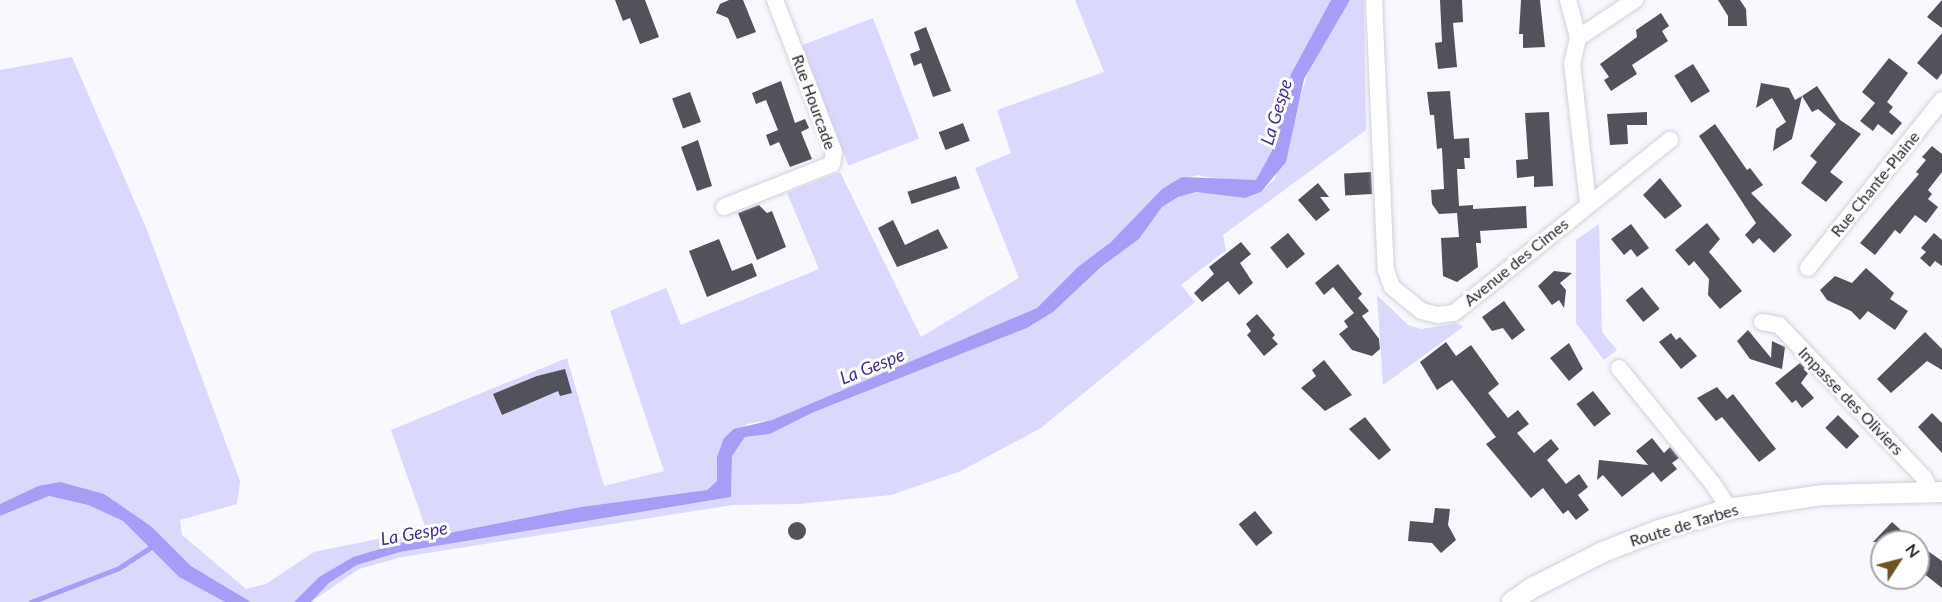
<!DOCTYPE html>
<style>
body{margin:0}
#map{position:relative;width:1942px;height:602px;overflow:hidden;background:#f8f8fe;font-family:Lato,sans-serif}
div>[style]{position:absolute}
[style*='--x']{left:calc(var(--x)*1px);top:calc(var(--y)*1px);width:calc(var(--w)*1px);rotate:calc(var(--a)*1deg)}
.green>*{inset:0;background:#dad8fd;transform-origin:0 0}
.water>*{inset:0;background:#a69df6}
.stream>*{height:4.5px;margin:-2.25px;padding:0 2.25px;transform-origin:2.25px;border-radius:2.25px;background:#a69df6}
.building>*{inset:0;background:#52525a;transform-origin:0 0}
.round{border-radius:50%}
.roads{filter:drop-shadow(0 0 2px #d0d0da) drop-shadow(0 0 2px #d0d0da)}
.minor>*{height:16px;margin:-8px;padding:0 8px;transform-origin:8px;border-radius:8px;background:#fff}
.tertiary>*{height:20px;margin:-10px;padding:0 10px;transform-origin:10px;border-radius:10px;background:#fff}
span{translate:-50% -50%;white-space:nowrap;text-align:center;line-height:1.15;-webkit-text-stroke:6px #fff;paint-order:stroke}
.street-label{font-size:16px;color:#29292d}
.water-label{font-size:18px;color:#462e94;font-style:italic}
.north{position:absolute;left:1870px;top:530px;width:60px;height:60px;box-sizing:border-box;background:#fff;border:2px solid #a9a9ab;border-radius:50%;rotate:54deg;font-size:16px;font-weight:700;line-height:24px;text-align:center;color:#29292d}
.north::after{content:'';display:block;margin:auto;width:21px;height:27px;background:#6d5224;clip-path:polygon(50% 0,100% 100%,50% 72%,0 100%)}
</style>
<div id="map">
<div class="green">
<div style="clip-path:polygon(1075px 0,1331px 0,1291px 74px,1273px 149px,1256px 180px,1234px 182px,1197px 175px,1162px 189px,1111px 242px,1079px 266px,1037px 308px,772px 420px,747px 424px,717px 457px,717px 481px,707px 490px,581px 507px,403px 542px,353px 557px,319px 577px,294px 602px,251px 602px,191px 566px,152px 527px,38px 486px,0 504px,0 70px,72px 57px,147px 230px,240px 481px,237px 504px,180px 520px,182px 535px,246px 589px,266px 584px,314px 552px,426px 529px,391px 430px,567px 358px,604px 486px,664px 471px,610px 311px,666px 288px,681px 325px,819px 269px,787px 193px,840px 172px,921px 337px,1019px 278px,975px 168px,1011px 153px,997px 110px,1104px 72px)"></div>
<div style="clip-path:polygon(1350px 0,1364px 0,1366px 130px,1223px 235px,1226px 250px,1181px 285px,1195px 302px,1041px 428px,961px 471px,891px 495px,799px 504px,733px 505px,402px 557px,359px 569px,311px 602px,329px 583px,357px 565px,400px 552px,731px 497px,732px 456px,745px 437px,770px 434px,814px 412px,1027px 328px,1053px 312px,1101px 267px,1139px 239px,1162px 207px,1178px 197px,1195px 192px,1245px 198px,1261px 192px,1275px 179px,1310px 66px)"></div>
<div style="left:873px;top:18px;width:129px;height:76px;rotate:69deg"></div>
<div style="clip-path:polygon(1599px 224px,1602px 332px,1617px 350px,1604px 360px,1576px 323px,1576px 240px)"></div>
<div style="clip-path:polygon(1377px 295px,1408px 325px,1421px 329px,1457px 323px,1463px 327px,1383px 385px)"></div>
<div style="clip-path:polygon(49px 496px,88px 505px,123px 521px,179px 577px,225px 602px,0 602px,0 516px)"></div>
</div>
<div class="water">
<div style="clip-path:polygon(1331px 0,1350px 0,1304px 79px,1286px 162px,1261px 192px,1245px 198px,1196px 192px,1178px 197px,1162px 207px,1139px 239px,1101px 267px,1053px 312px,1027px 328px,814px 412px,770px 434px,745px 437px,732px 456px,731px 497px,400px 552px,357px 565px,329px 583px,311px 602px,294px 602px,319px 577px,353px 557px,403px 542px,581px 507px,707px 490px,717px 481px,717px 457px,724px 438px,734px 429px,772px 420px,1037px 308px,1079px 266px,1111px 242px,1162px 189px,1182px 177px,1256px 180px,1273px 149px,1291px 74px)"></div>
<div style="clip-path:polygon(60px 482px,104px 494px,152px 527px,191px 566px,251px 602px,225px 602px,179px 577px,123px 521px,88px 505px,49px 496px,0 516px,0 504px,38px 486px)"></div>
</div>
<div class="stream">
<div style="--x:31;--y:602;--w:94;--a:-21.1"></div>
<div style="--x:119;--y:568;--w:40;--a:-32.9"></div>
</div>
<div class="building">
<div style="clip-path:polygon(615px 0,645px 0,659px 37px,640px 44px,630px 18px,623px 21px)"></div>
<div style="clip-path:polygon(729px 0,743px 0,756px 32px,737px 39px,728px 18px,716px 13px,720px 4px)"></div>
<div style="clip-path:polygon(1440px 0,1462px 0,1463px 22px,1453px 23px,1457px 67px,1438px 69px,1435px 43px,1442px 42px)"></div>
<div style="clip-path:polygon(1521px 0,1540px 0,1545px 47px,1523px 48px,1523px 34px,1519px 34px)"></div>
<div style="clip-path:polygon(1718px 0,1740px 0,1746px 9px,1747px 26px,1728px 26px,1728px 16px)"></div>
<div style="clip-path:polygon(1942px 0,1942px 28px,1927px 17px)"></div>
<div style="clip-path:polygon(1661px 13px,1669px 26px,1662px 31px,1668px 41px,1632px 65px,1637px 74px,1611px 91px,1604px 80px,1609px 77px,1600px 64px,1637px 37px,1636px 30px)"></div>
<div style="clip-path:polygon(926px 27px,951px 91px,933px 97px,921px 63px,914px 66px,910px 54px,920px 50px,914px 32px)"></div>
<div style="clip-path:polygon(1942px 33px,1942px 73px,1937px 80px,1917px 63px)"></div>
<div style="clip-path:polygon(1889px 58px,1908px 73px,1887px 102px,1893px 107px,1889px 112px,1902px 123px,1892px 135px,1878px 124px,1873px 131px,1860px 121px,1875px 103px,1862px 92px)"></div>
<div style="left:1693px;top:64px;width:32px;height:22px;rotate:58deg"></div>
<div style="clip-path:polygon(781px 81px,795px 123px,805px 119px,809px 128px,801px 132px,812px 159px,790px 167px,779px 142px,770px 146px,766px 135px,778px 130px,766px 100px,756px 104px,752px 93px)"></div>
<div style="clip-path:polygon(1761px 83px,1789px 88px,1795px 100px,1802px 96px,1792px 139px,1773px 151px,1776px 129px,1786px 122px,1772px 98px,1756px 108px)"></div>
<div style="clip-path:polygon(1817px 86px,1840px 120px,1861px 134px,1830px 172px,1843px 182px,1826px 202px,1801px 183px,1817px 162px,1810px 156px,1836px 124px,1818px 109px,1812px 112px,1802px 96px)"></div>
<div style="clip-path:polygon(1450px 91px,1454px 139px,1469px 138px,1470px 158px,1464px 158px,1465px 169px,1457px 169px,1459px 206px,1473px 205px,1473px 209px,1526px 206px,1527px 228px,1480px 231px,1481px 243px,1476px 243px,1478px 267px,1457px 282px,1443px 276px,1441px 238px,1459px 237px,1457px 213px,1439px 214px,1432px 204px,1431px 190px,1444px 189px,1442px 148px,1437px 149px,1434px 115px,1430px 115px,1427px 92px)"></div>
<div style="left:690px;top:92px;width:32px;height:19px;rotate:70deg"></div>
<div style="clip-path:polygon(1549px 112px,1553px 186px,1534px 187px,1534px 176px,1517px 178px,1516px 160px,1528px 159px,1525px 113px)"></div>
<div style="clip-path:polygon(1647px 112px,1647px 125px,1627px 125px,1628px 144px,1610px 145px,1607px 114px)"></div>
<div style="left:963px;top:123px;width:19px;height:26px;rotate:69deg"></div>
<div style="clip-path:polygon(1715px 124px,1747px 170px,1750px 168px,1763px 185px,1751px 193px,1792px 235px,1774px 253px,1759px 238px,1753px 244px,1745px 235px,1756px 223px,1699px 136px)"></div>
<div style="clip-path:polygon(698px 140px,712px 186px,697px 191px,681px 147px)"></div>
<div style="clip-path:polygon(1932px 146px,1942px 154px,1942px 172px,1928px 190px,1932px 194px,1928px 199px,1938px 207px,1926px 223px,1915px 215px,1900px 234px,1895px 230px,1875px 255px,1860px 243px,1919px 174px,1916px 172px,1926px 160px,1922px 157px)"></div>
<div style="left:1371px;top:172px;width:22px;height:27px;rotate:87deg"></div>
<div style="left:956px;top:176px;width:13px;height:51px;rotate:72deg"></div>
<div style="clip-path:polygon(1660px 178px,1682px 206px,1665px 219px,1643px 195px)"></div>
<div style="clip-path:polygon(1318px 183px,1329px 197px,1320px 197px,1330px 210px,1316px 221px,1298px 200px)"></div>
<div style="clip-path:polygon(759px 205px,767px 213px,772px 211px,786px 247px,757px 260px,738px 213px)"></div>
<div style="clip-path:polygon(893px 220px,905px 245px,938px 229px,948px 248px,897px 267px,878px 228px)"></div>
<div style="clip-path:polygon(1707px 223px,1720px 239px,1709px 252px,1742px 291px,1720px 309px,1708px 295px,1709px 279px,1694px 261px,1689px 266px,1675px 250px)"></div>
<div style="clip-path:polygon(1631px 224px,1649px 248px,1637px 257px,1631px 249px,1624px 255px,1611px 239px)"></div>
<div style="left:1288px;top:233px;width:27px;height:23px;rotate:51deg"></div>
<div style="clip-path:polygon(1934px 233px,1942px 240px,1942px 266px,1935px 261px,1930px 267px,1920px 258px,1926px 252px,1921px 248px)"></div>
<div style="clip-path:polygon(719px 239px,732px 271px,752px 263px,757px 276px,707px 297px,689px 251px)"></div>
<div style="clip-path:polygon(1241px 242px,1251px 254px,1240px 263px,1253px 283px,1239px 295px,1228px 281px,1202px 302px,1194px 293px,1214px 274px,1209px 267px)"></div>
<div style="clip-path:polygon(1338px 264px,1362px 294px,1358px 298px,1369px 311px,1362px 316px,1379px 339px,1380px 349px,1372px 356px,1352px 350px,1339px 334px,1348px 327px,1344px 321px,1354px 313px,1333px 287px,1324px 295px,1315px 283px)"></div>
<div style="clip-path:polygon(1866px 268px,1894px 293px,1890px 299px,1908px 311px,1895px 330px,1868px 311px,1860px 320px,1851px 311px,1827px 300px,1820px 290px,1835px 276px,1852px 283px)"></div>
<div style="clip-path:polygon(1554px 271px,1572px 273px,1560px 283px,1566px 290px,1564px 308px,1559px 300px,1552px 305px,1538px 286px)"></div>
<div style="left:1642px;top:287px;width:28px;height:21px;rotate:51deg"></div>
<div style="clip-path:polygon(1504px 301px,1525px 330px,1512px 340px,1503px 328px,1492px 331px,1482px 317px)"></div>
<div style="clip-path:polygon(1257px 314px,1275px 335px,1272px 338px,1278px 344px,1264px 356px,1247px 335px,1251px 331px,1246px 324px)"></div>
<div style="clip-path:polygon(1748px 330px,1771px 358px,1772px 341px,1785px 347px,1782px 369px,1750px 359px,1737px 341px)"></div>
<div style="clip-path:polygon(1925px 332px,1942px 349px,1942px 370px,1927px 361px,1891px 393px,1877px 379px)"></div>
<div style="clip-path:polygon(1671px 333px,1676px 340px,1680px 337px,1697px 356px,1681px 369px,1659px 342px)"></div>
<div style="clip-path:polygon(1446px 342px,1456px 356px,1471px 345px,1499px 384px,1488px 393px,1508px 418px,1518px 410px,1529px 424px,1517px 433px,1534px 453px,1551px 439px,1559px 449px,1547px 460px,1566px 484px,1579px 474px,1588px 487px,1578px 495px,1589px 510px,1576px 520px,1568px 510px,1563px 514px,1543px 488px,1531px 498px,1486px 444px,1496px 437px,1452px 380px,1437px 390px,1420px 362px)"></div>
<div style="clip-path:polygon(1569px 343px,1583px 369px,1569px 381px,1550px 358px)"></div>
<div style="clip-path:polygon(1324px 360px,1352px 395px,1325px 411px,1301px 388px,1316px 376px,1312px 370px)"></div>
<div style="clip-path:polygon(1800px 363px,1809px 372px,1801px 383px,1814px 398px,1802px 408px,1796px 400px,1792px 403px,1775px 383px)"></div>
<div style="clip-path:polygon(565px 369px,572px 393px,560px 396px,558px 391px,502px 415px,493px 394px,537px 376px)"></div>
<div style="clip-path:polygon(1717px 387px,1727px 399px,1733px 394px,1776px 449px,1759px 462px,1722px 417px,1716px 421px,1697px 398px)"></div>
<div style="left:1593px;top:391px;width:29px;height:21px;rotate:52deg"></div>
<div style="clip-path:polygon(1932px 413px,1942px 423px,1942px 453px,1918px 427px)"></div>
<div style="left:1838px;top:415px;width:30px;height:18px;rotate:45deg"></div>
<div style="clip-path:polygon(1365px 417px,1391px 450px,1379px 460px,1349px 429px)"></div>
<div style="clip-path:polygon(1652px 438px,1664px 453px,1670px 447px,1679px 458px,1672px 463px,1677px 469px,1661px 482px,1653px 472px,1622px 497px,1603px 475px,1597px 480px,1599px 460px,1648px 465px,1636px 451px)"></div>
<div style="clip-path:polygon(1435px 508px,1450px 509px,1448px 525px,1456px 540px,1441px 553px,1432px 543px,1408px 541px,1410px 521px,1433px 523px)"></div>
<div style="left:1255px;top:511px;width:28px;height:21px;rotate:51deg"></div>
<div style="clip-path:polygon(1892px 522px,1914px 542px,1873px 542px)"></div>
<div class="round" style="left:788px;top:522px;width:18px;height:18px"></div>
<div style="clip-path:polygon(1918px 544px,1942px 561px,1942px 588px,1918px 569px)"></div>
</div>
<div class="roads">
<div class="minor">
<div style="--x:1374;--y:0;--w:270;--a:87.5"></div>
<div style="--x:1386;--y:270;--w:18;--a:71"></div>
<div style="--x:1392;--y:287;--w:38;--a:39"></div>
<div style="--x:1422;--y:311;--w:16;--a:15"></div>
<div style="--x:1437;--y:315;--w:17;--a:-7"></div>
<div style="--x:1454;--y:313;--w:277;--a:-38.7"></div>
<div style="--x:1568;--y:0;--w:39;--a:75"></div>
<div style="--x:1578;--y:38;--w:69;--a:-33.7"></div>
<div style="--x:1578;--y:38;--w:26;--a:103"></div>
<div style="--x:1572;--y:63;--w:142;--a:83.5"></div>
<div style="--x:724;--y:207;--w:116;--a:-21.7"></div>
<div style="--x:832;--y:164;--w:12;--a:-81"></div>
<div style="--x:834;--y:152;--w:163;--a:-111.2"></div>
<div style="--x:1808;--y:268;--w:215;--a:-51.4"></div>
<div style="--x:1762;--y:322;--w:17;--a:10"></div>
<div style="--x:1779;--y:325;--w:211;--a:46.5"></div>
<div style="--x:1924;--y:478;--w:16;--a:63"></div>
<div style="--x:1619;--y:368;--w:149;--a:51"></div>
<div style="--x:1713;--y:484;--w:30;--a:57"></div>
</div>
<div class="tertiary">
<div style="--x:1512;--y:602;--w:24;--a:-35"></div>
<div style="--x:1532;--y:588;--w:80;--a:-26.9"></div>
<div style="--x:1603;--y:552;--w:60;--a:-21.4"></div>
<div style="--x:1659;--y:530;--w:73;--a:-16.7"></div>
<div style="--x:1729;--y:509;--w:95;--a:-8.5"></div>
<div style="--x:1823;--y:495;--w:119;--a:-1.4"></div>
</div>
</div>
<div class="street-label">
<span style="left:814px;top:102px;rotate:70deg">Rue Hourcade</span>
<span style="left:1875px;top:184px;rotate:-51deg">Rue Chante-Plaine</span>
<span style="left:1516px;top:262px;rotate:-39deg">Avenue des Cimes</span>
<span style="left:1851px;top:401px;rotate:46deg">Impasse des Oliviers</span>
<span style="left:1684px;top:525px;rotate:-17deg">Route de Tarbes</span>
</div>
<div class="water-label">
<span style="left:1276px;top:112px;rotate:-73deg">La Gespe</span>
<span style="left:872px;top:366px;rotate:-22deg">La Gespe</span>
<span style="left:414px;top:533px;rotate:-10deg">La Gespe</span>
</div>
<div class="north">N</div>
</div>
